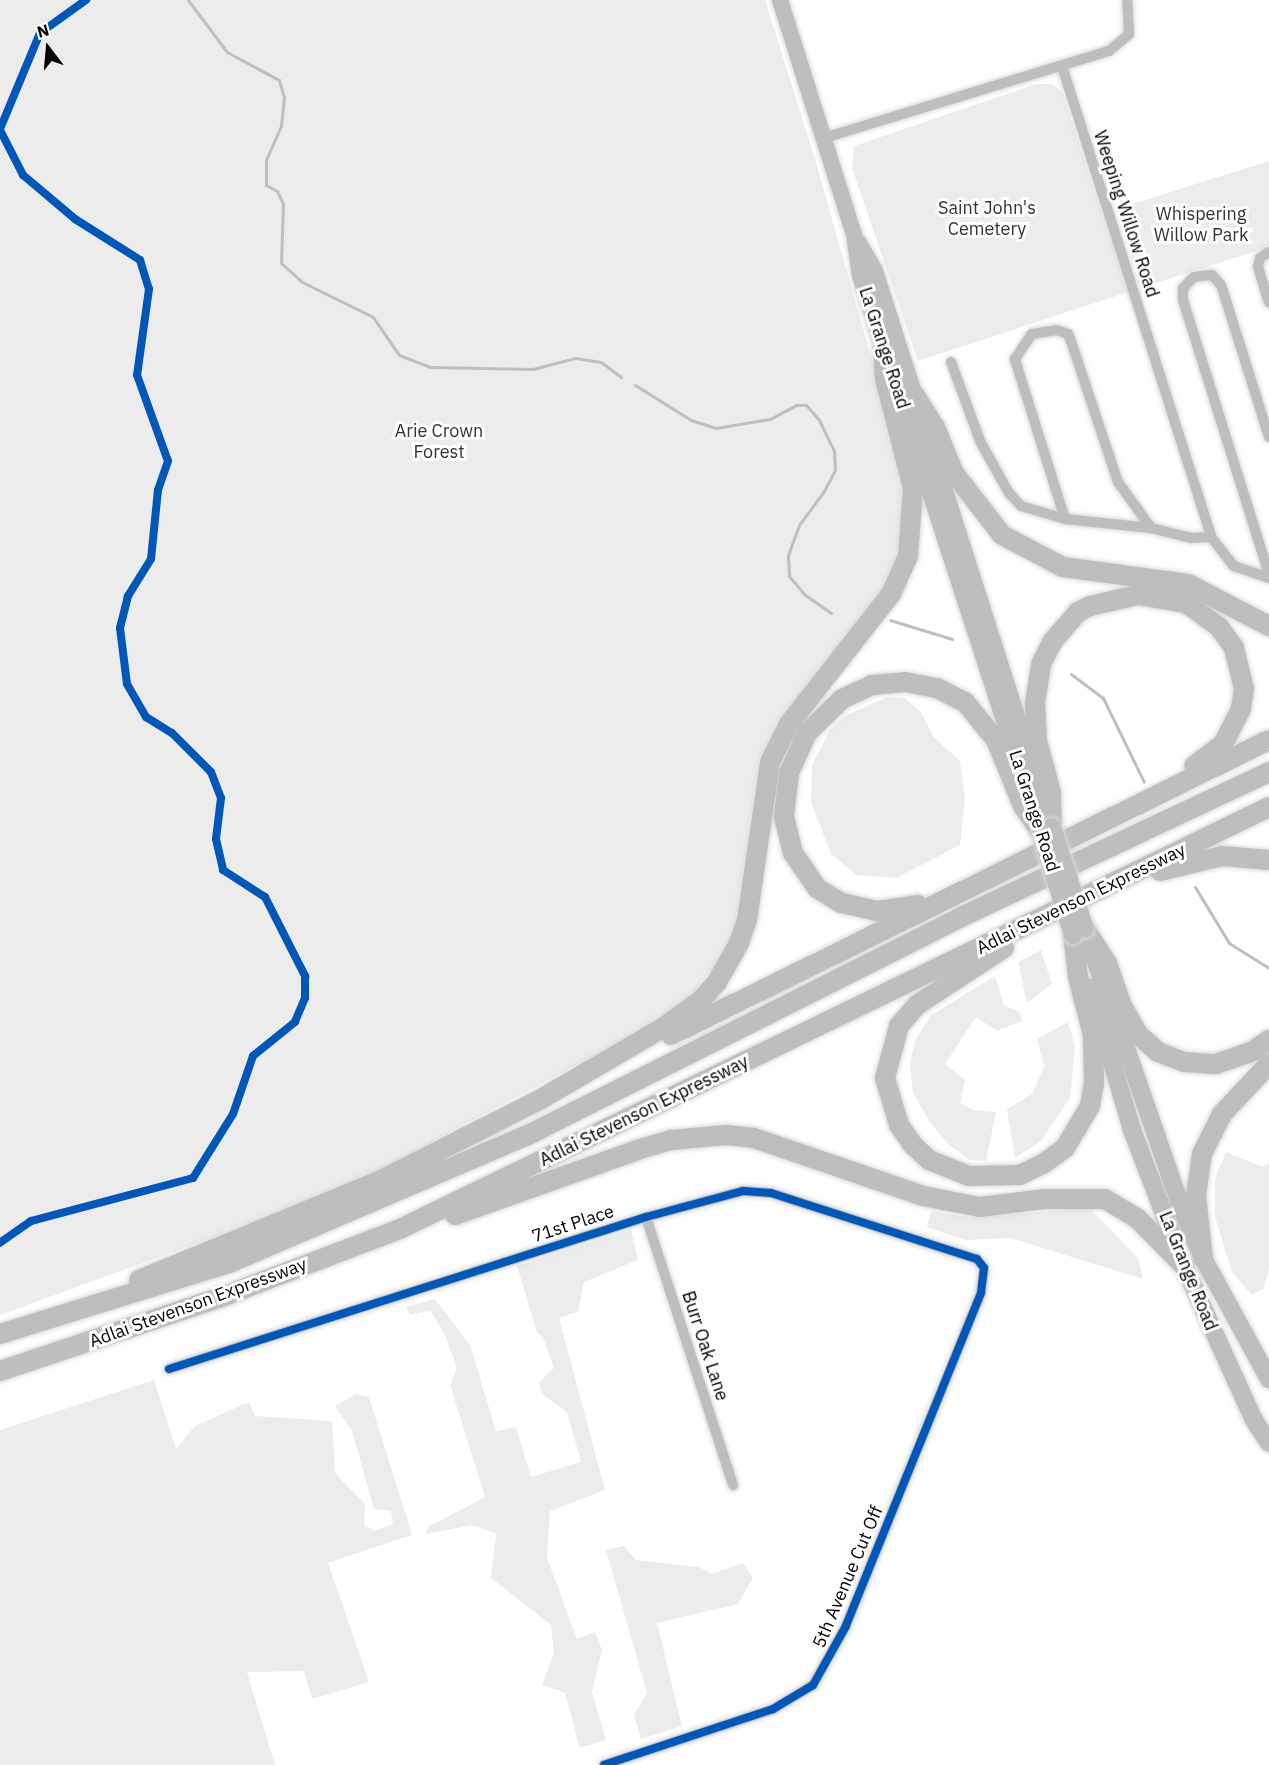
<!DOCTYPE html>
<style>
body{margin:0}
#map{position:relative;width:1269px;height:1765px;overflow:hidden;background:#fff;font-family:"IBM Plex Sans",sans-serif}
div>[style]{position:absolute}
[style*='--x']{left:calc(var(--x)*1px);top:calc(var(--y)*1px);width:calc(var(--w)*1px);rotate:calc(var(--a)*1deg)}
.green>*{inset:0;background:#ececec}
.stream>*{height:3px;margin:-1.5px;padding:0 1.5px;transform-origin:1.5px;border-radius:1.5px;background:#bfbfbf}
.roads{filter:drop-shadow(0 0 2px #dbdbdb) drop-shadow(0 0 2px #dbdbdb)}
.minor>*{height:10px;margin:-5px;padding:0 5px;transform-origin:5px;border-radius:5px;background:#bebebe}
.primary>*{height:16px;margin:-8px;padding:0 8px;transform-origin:8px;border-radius:8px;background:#bebebe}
.trunk>*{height:18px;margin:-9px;padding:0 9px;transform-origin:9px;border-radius:9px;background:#bebebe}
.motorway>*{height:20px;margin:-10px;padding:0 10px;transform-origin:10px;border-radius:10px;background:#bebebe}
.bridges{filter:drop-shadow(0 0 2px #dbdbdb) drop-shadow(0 0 2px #dbdbdb)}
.trunk-bridge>*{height:18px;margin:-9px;padding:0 9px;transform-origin:9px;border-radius:9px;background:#bebebe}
.cycleway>*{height:8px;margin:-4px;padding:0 4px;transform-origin:4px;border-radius:4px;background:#0057b8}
span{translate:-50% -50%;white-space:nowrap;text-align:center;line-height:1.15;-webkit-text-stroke:6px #fff;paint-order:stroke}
.park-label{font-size:18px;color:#333}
.street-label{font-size:18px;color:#000}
.north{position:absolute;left:18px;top:18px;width:60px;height:60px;-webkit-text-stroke:4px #fff;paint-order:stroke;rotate:344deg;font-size:16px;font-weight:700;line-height:24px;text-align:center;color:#000}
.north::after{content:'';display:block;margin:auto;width:21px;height:27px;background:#000;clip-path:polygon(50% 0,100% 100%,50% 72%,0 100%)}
</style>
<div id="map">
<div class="green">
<div style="clip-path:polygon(0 0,765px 0,815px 159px,890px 424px,905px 494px,897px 564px,879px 595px,786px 712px,760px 757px,735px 924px,723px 955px,690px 997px,665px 1018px,337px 1192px,0 1315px)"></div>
<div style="clip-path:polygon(1036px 84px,1052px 84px,1062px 92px,1128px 292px,918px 361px,852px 168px,854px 146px)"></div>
<div style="clip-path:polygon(1269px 161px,1269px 247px,1140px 288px,1116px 209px)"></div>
<div style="clip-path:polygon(887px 697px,905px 698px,921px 712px,934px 737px,960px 761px,965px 797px,960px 845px,897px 878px,856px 875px,831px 854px,811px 802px,812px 765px,830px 730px,843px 717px)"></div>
<div style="clip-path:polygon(1041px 950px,1052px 984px,1027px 1003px,1018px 962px)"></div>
<div style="clip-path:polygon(995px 976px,1004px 1005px,1020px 1012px,1022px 1021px,997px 1031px,976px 1017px,945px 1064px,965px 1080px,960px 1103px,974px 1110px,996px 1112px,986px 1161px,970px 1160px,947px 1143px,929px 1121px,913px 1093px,910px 1064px,915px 1041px,930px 1016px)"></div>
<div style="clip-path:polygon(1068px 1022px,1075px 1045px,1070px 1098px,1041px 1141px,1015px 1158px,1007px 1109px,1032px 1094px,1044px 1067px,1037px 1039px)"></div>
<div style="clip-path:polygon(1226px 1152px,1263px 1167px,1269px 1163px,1269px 1270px,1263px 1289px,1252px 1295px,1232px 1272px,1215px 1217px,1215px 1178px)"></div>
<div style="clip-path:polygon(1089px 1208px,1138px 1258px,1143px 1279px,1010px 1238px,966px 1240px,927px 1227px,931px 1211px,973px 1218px)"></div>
<div style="clip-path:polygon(631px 1230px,638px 1260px,584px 1282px,578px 1312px,559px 1318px,605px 1490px,550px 1511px,547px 1558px,577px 1639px,595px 1632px,602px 1650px,592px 1692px,606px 1740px,580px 1748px,565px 1693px,542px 1685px,554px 1653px,551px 1625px,491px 1578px,496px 1534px,473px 1525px,426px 1534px,428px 1527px,485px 1497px,450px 1385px,457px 1368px,446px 1337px,431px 1311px,410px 1314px,406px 1307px,435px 1299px,470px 1345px,496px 1431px,516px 1427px,531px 1477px,581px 1462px,567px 1412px,542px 1394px,539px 1382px,554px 1368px,543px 1337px,537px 1332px,517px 1266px)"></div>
<div style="clip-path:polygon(154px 1380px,176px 1449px,195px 1426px,249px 1402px,255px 1416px,332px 1421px,335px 1473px,365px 1504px,364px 1525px,374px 1531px,393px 1524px,391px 1511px,374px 1509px,352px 1431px,335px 1406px,356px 1394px,369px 1397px,412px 1535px,328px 1563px,369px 1682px,312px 1699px,304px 1671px,247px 1672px,275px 1765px,0 1765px,0 1430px)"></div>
<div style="clip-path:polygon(624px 1546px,636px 1560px,699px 1567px,712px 1574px,743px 1563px,753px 1578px,738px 1604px,657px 1623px,682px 1726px,641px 1739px,634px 1714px,647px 1693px,606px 1550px)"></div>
</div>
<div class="stream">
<div style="--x:188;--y:0;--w:65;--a:53.1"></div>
<div style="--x:227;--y:52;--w:59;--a:28.3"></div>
<div style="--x:279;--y:80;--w:18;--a:74"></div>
<div style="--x:284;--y:97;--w:29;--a:96"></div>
<div style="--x:281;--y:126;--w:37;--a:114"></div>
<div style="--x:266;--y:160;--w:25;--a:90"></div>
<div style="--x:266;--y:185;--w:13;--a:29"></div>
<div style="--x:277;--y:191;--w:14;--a:65"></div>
<div style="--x:283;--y:204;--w:59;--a:91.9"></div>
<div style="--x:281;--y:263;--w:28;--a:42"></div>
<div style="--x:302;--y:282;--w:79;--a:26.2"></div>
<div style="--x:373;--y:317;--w:46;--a:55.6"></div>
<div style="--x:399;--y:355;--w:33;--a:21"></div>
<div style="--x:430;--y:367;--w:103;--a:1.1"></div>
<div style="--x:533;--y:369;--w:43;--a:-14.7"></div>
<div style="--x:575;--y:358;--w:26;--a:9"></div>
<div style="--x:601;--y:362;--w:25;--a:37"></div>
<div style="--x:635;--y:385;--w:66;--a:32"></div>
<div style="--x:691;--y:420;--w:26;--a:18"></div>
<div style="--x:716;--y:428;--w:55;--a:-9.5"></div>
<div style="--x:770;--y:419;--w:30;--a:-28"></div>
<div style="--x:796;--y:405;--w:10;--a:0"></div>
<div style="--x:806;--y:405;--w:20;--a:49"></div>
<div style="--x:819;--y:420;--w:34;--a:64"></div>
<div style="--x:834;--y:451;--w:19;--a:87"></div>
<div style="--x:835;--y:470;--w:24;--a:118"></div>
<div style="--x:824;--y:491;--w:42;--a:126.3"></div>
<div style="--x:799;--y:525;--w:33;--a:110"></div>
<div style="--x:788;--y:556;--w:20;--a:87"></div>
<div style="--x:789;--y:576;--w:23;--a:50"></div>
<div style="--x:804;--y:594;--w:33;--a:35"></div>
<div style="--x:890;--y:620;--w:65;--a:17"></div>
<div style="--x:1071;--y:674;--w:40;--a:37"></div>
<div style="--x:1103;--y:698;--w:93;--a:64"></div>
<div style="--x:1195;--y:887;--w:66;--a:58.7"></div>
<div style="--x:1229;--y:943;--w:47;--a:32"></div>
</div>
<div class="roads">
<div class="minor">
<div style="--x:1062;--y:66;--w:494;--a:72.4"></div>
<div style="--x:1211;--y:537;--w:37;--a:52"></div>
<div style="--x:1234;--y:566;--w:37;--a:19"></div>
<div style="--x:824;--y:138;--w:298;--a:-17"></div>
<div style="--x:1109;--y:51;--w:26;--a:-40"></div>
<div style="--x:1129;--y:34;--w:34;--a:-93"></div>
<div style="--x:1269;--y:252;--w:11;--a:146"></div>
<div style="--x:1260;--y:258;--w:9;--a:103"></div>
<div style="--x:1258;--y:267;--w:37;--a:73"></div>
<div style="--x:951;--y:362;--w:86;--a:69.7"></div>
<div style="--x:981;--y:443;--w:57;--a:60.8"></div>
<div style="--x:1009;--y:493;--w:18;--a:47"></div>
<div style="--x:1021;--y:506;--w:46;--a:16.5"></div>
<div style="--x:1065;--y:519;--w:86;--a:6"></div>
<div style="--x:1269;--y:437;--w:159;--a:-107.5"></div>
<div style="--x:1221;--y:285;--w:13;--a:-132"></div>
<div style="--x:1212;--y:275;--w:18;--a:174"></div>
<div style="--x:1194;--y:277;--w:16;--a:135"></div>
<div style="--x:1183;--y:288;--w:12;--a:90"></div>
<div style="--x:1183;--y:300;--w:288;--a:72.6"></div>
<div style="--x:1065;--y:519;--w:168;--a:-107.4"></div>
<div style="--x:1015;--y:359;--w:30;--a:-56"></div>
<div style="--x:1032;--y:334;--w:25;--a:-9"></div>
<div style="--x:1057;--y:330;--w:12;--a:20"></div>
<div style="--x:1068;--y:334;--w:8;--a:67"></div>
<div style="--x:1071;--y:341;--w:149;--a:71.6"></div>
<div style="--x:1118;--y:482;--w:57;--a:54.3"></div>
<div style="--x:1151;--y:528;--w:41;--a:14"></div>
<div style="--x:1191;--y:538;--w:20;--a:-3"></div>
<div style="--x:646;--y:1217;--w:282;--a:72"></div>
<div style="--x:169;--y:1369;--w:501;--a:-17.67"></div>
<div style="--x:646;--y:1217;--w:100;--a:-15"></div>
<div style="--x:743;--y:1191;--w:28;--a:4"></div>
<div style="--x:771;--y:1193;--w:216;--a:17.8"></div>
<div style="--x:977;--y:1259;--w:11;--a:52"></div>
<div style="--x:984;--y:1268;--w:25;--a:97"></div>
<div style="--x:981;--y:1293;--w:359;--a:112.1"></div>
<div style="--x:846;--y:1626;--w:68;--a:119.2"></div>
<div style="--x:813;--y:1685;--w:47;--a:149"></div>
<div style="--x:773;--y:1709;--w:178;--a:161.7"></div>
</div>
<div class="primary">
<div style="--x:780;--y:0;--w:245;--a:72.5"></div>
<div style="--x:854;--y:234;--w:42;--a:81.9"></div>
<div style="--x:860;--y:276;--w:76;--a:72.3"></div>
<div style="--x:883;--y:348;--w:488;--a:72"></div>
<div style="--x:859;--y:243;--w:32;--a:60"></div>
<div style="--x:875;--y:271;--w:556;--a:72.31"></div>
</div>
<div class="trunk">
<div style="--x:1090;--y:944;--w:278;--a:70.9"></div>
<div style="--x:1181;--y:1207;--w:56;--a:66.7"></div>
<div style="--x:1203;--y:1258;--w:138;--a:61.4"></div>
<div style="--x:1090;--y:988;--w:148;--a:73.5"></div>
<div style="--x:1132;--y:1130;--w:146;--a:69.1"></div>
<div style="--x:1184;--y:1266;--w:169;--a:65.6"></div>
<div style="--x:1254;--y:1420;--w:27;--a:57"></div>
</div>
<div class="motorway">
<div style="--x:914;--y:394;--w:39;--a:58"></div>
<div style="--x:935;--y:427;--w:50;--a:67.6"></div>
<div style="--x:954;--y:473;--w:78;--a:52.3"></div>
<div style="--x:1002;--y:535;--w:69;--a:27.7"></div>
<div style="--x:1063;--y:567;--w:126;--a:7.7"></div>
<div style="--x:1188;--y:584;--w:91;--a:27.4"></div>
<div style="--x:1052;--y:827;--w:35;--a:-92"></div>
<div style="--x:1051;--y:792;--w:53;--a:-105.4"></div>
<div style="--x:1037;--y:741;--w:38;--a:-93"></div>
<div style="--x:1035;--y:703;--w:39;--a:-81"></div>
<div style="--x:1041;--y:664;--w:25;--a:-63"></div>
<div style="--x:1052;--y:642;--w:40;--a:-49"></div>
<div style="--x:1078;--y:612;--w:13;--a:-27"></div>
<div style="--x:1090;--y:606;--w:49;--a:-12.9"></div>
<div style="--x:1138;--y:595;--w:49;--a:9.5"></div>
<div style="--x:1186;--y:603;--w:41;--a:36"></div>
<div style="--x:1219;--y:627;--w:26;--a:54"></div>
<div style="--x:1234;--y:648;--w:42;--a:76.3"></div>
<div style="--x:1244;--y:689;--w:20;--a:99"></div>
<div style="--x:1241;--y:709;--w:39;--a:117"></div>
<div style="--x:1223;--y:744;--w:36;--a:143"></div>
<div style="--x:1160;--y:871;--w:64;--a:-13.6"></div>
<div style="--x:1222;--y:856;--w:47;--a:4.9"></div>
<div style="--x:918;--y:905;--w:41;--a:171.7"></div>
<div style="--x:877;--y:911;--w:37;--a:-167"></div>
<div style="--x:841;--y:903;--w:28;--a:-148"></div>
<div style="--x:817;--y:888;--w:42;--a:-124.4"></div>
<div style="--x:793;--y:853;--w:38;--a:-104"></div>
<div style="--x:784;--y:816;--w:43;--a:-83.4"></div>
<div style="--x:789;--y:773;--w:44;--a:-65.8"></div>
<div style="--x:807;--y:733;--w:49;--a:-44.2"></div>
<div style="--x:842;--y:699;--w:33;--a:-25"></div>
<div style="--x:872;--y:685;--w:33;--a:-5"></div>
<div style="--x:905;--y:682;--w:33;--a:11"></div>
<div style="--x:937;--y:688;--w:31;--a:27"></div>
<div style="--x:965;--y:702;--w:49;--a:50.8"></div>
<div style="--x:996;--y:740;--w:71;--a:67.8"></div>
<div style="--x:1023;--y:806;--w:32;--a:56"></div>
<div style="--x:1085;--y:929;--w:40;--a:57.1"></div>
<div style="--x:1107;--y:963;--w:46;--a:70.8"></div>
<div style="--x:1122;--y:1006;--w:34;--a:60"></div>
<div style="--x:1139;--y:1035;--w:25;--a:42"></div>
<div style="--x:1158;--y:1052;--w:28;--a:21"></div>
<div style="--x:1184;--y:1062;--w:32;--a:4"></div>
<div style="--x:1216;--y:1064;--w:39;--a:-19"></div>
<div style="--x:1253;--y:1051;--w:19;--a:-35"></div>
<div style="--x:1004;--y:948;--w:104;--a:146.8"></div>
<div style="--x:917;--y:1005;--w:28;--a:131"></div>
<div style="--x:899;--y:1026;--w:54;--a:105.1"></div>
<div style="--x:885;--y:1078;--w:49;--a:73.4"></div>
<div style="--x:899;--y:1125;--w:24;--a:55"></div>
<div style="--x:913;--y:1145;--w:22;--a:43"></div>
<div style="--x:929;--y:1160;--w:43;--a:21.8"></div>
<div style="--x:969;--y:1176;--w:51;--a:-1.1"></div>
<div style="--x:1020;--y:1175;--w:25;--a:-26"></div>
<div style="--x:1043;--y:1164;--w:27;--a:-36"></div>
<div style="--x:1065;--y:1148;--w:49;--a:-59.2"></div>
<div style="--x:1090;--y:1106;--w:23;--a:-80"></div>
<div style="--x:1094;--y:1083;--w:48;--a:-91.2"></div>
<div style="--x:1093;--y:1035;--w:60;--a:-104.5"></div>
<div style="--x:1078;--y:977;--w:42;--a:-96.8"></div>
<div style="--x:671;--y:1035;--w:667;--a:-26.26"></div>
<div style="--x:455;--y:1215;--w:196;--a:-19.6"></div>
<div style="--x:640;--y:1149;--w:32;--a:-16"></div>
<div style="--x:671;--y:1140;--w:55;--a:-5.2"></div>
<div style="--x:726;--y:1135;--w:28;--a:6"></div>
<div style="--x:754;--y:1138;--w:179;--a:18.9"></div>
<div style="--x:923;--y:1196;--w:58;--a:10.9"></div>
<div style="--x:980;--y:1207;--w:64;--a:-7.1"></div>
<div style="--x:1044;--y:1199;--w:61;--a:0"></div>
<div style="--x:1105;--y:1199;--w:37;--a:31"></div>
<div style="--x:1137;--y:1218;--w:67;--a:45.6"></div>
<div style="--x:1203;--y:1258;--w:62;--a:-96.4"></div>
<div style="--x:1196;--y:1196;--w:42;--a:-81.9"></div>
<div style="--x:1202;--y:1154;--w:45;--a:-63.4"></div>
<div style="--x:1222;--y:1114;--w:69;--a:-46.8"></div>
<div style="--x:139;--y:1280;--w:257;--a:-22.4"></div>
<div style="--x:377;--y:1182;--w:184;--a:-26.8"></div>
<div style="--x:541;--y:1099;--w:139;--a:-30.3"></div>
<div style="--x:661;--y:1029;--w:49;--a:-35.9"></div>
<div style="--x:701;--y:1000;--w:24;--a:-48"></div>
<div style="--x:717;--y:982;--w:45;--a:-60.6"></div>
<div style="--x:739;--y:943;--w:24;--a:-71"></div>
<div style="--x:747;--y:920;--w:160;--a:-81.7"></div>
<div style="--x:770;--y:762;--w:42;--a:-63.4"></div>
<div style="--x:789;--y:724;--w:165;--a:-51.9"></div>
<div style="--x:891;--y:594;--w:42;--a:-65.9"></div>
<div style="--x:908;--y:556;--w:68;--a:-85.8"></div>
<div style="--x:913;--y:488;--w:113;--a:-104.4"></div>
<div style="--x:885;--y:379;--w:31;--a:-94"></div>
<div style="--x:0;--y:1334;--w:240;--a:-17.2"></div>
<div style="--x:229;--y:1263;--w:323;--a:-23.2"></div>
<div style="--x:526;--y:1136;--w:485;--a:-26.7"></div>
<div style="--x:959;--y:918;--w:343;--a:-25.2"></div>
<div style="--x:0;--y:1371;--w:239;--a:-18.5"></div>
<div style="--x:227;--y:1295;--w:185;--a:-20.9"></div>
<div style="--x:400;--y:1229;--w:966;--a:-25.9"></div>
</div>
</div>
<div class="bridges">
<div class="trunk-bridge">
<div style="--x:1052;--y:827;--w:107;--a:72.1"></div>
<div style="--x:1041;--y:833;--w:107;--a:72.6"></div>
</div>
</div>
<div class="cycleway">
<div style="--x:0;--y:129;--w:104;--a:-67.4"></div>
<div style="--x:40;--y:33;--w:57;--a:-35.7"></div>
<div style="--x:0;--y:130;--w:51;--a:62.9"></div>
<div style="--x:23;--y:175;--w:68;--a:40.2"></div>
<div style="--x:75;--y:219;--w:77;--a:32.2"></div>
<div style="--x:140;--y:260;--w:30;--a:73"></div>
<div style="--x:149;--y:289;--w:87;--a:97.9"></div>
<div style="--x:137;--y:375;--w:91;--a:70.2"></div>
<div style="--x:168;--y:461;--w:31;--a:109"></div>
<div style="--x:158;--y:490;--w:69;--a:95.8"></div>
<div style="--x:151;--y:559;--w:44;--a:121.9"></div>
<div style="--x:128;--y:596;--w:33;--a:104"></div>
<div style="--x:120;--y:628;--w:56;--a:82.9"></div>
<div style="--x:127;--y:684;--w:38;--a:60"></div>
<div style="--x:146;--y:717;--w:31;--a:32"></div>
<div style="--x:172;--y:733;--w:55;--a:45"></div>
<div style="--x:211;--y:772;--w:28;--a:69"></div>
<div style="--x:221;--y:798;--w:41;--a:97"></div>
<div style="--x:216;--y:839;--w:32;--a:77"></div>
<div style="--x:223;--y:870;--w:50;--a:32.7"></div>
<div style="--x:265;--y:897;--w:89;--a:63.1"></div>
<div style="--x:305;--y:976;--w:22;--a:90"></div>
<div style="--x:305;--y:998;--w:26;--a:113"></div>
<div style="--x:295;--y:1022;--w:54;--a:141"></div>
<div style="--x:253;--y:1056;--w:61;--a:109"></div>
<div style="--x:233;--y:1114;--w:75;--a:122"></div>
<div style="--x:193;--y:1178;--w:168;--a:165.1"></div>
<div style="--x:31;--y:1221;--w:38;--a:145"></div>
<div style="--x:169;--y:1369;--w:501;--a:-17.67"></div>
<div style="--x:646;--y:1217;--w:100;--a:-15"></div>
<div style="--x:743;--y:1191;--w:28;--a:4"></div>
<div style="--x:771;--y:1193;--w:216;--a:17.8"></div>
<div style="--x:977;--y:1259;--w:11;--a:52"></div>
<div style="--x:984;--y:1268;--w:25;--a:97"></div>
<div style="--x:981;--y:1293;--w:359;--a:112.1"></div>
<div style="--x:846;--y:1626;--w:68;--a:119.2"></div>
<div style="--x:813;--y:1685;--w:47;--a:149"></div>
<div style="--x:773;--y:1709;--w:178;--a:161.7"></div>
</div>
<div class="park-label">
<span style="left:987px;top:219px">Saint John's<br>Cemetery</span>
<span style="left:1201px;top:225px">Whispering<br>Willow Park</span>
<span style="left:439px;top:442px">Arie Crown<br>Forest</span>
</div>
<div class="street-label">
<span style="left:1126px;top:214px;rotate:72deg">Weeping Willow Road</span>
<span style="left:884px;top:348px;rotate:72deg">La Grange Road</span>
<span style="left:1034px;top:811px;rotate:72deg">La Grange Road</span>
<span style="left:1081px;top:899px;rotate:-26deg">Adlai Stevenson Expressway</span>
<span style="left:644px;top:1111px;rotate:-26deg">Adlai Stevenson Expressway</span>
<span style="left:573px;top:1224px;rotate:-18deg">71st Place</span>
<span style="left:1188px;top:1271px;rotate:68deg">La Grange Road</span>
<span style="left:198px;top:1303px;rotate:-20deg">Adlai Stevenson Expressway</span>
<span style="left:705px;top:1346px;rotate:72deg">Burr Oak Lane</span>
<span style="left:848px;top:1577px;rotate:-67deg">5th Avenue Cut Off</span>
</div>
<div class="north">N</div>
</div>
